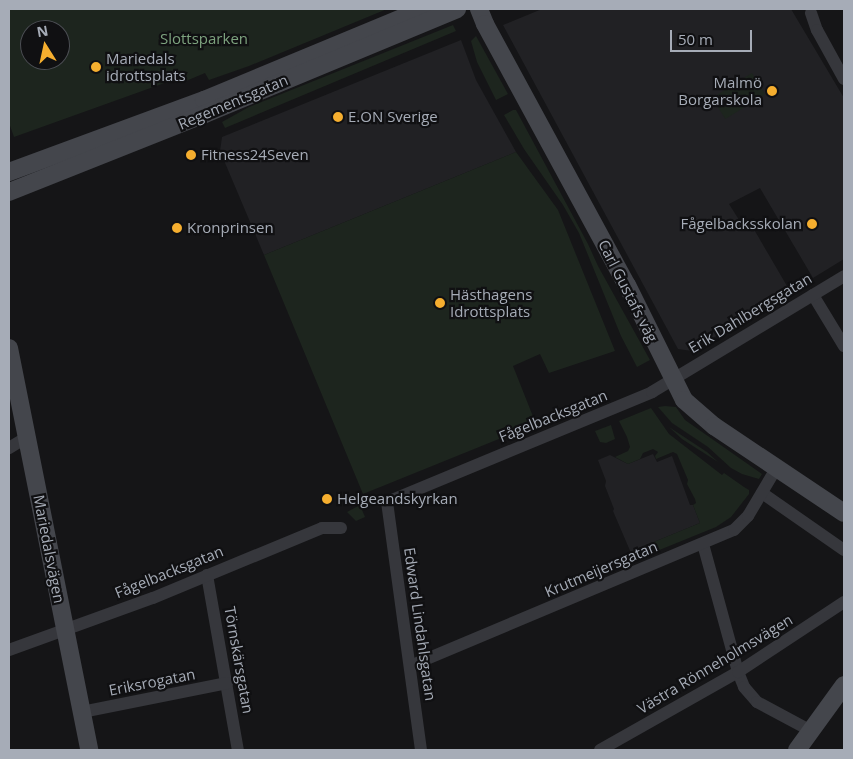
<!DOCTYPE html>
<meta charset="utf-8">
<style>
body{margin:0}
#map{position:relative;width:853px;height:759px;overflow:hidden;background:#151517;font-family:"Open Sans",sans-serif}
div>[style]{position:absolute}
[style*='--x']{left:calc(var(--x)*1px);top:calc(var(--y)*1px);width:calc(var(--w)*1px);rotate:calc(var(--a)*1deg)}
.built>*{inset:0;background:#212124}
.green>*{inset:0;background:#1d251e;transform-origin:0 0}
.street>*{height:12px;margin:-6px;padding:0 6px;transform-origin:6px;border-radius:6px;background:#36373c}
.secondary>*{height:18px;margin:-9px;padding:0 9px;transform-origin:9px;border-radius:9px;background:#44464c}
.dots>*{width:14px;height:14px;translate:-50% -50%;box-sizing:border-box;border:2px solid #101012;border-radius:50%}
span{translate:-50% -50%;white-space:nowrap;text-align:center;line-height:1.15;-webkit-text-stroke:4.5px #101012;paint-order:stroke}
.park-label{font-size:15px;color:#7da27e}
.poi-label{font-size:15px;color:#a6acb7}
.left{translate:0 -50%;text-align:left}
.right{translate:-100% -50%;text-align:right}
.street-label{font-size:15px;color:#a6acb7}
.frame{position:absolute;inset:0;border:10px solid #a6acb7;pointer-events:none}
.north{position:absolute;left:20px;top:20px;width:50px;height:50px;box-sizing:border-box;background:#101012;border:1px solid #4c4e54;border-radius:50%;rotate:350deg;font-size:14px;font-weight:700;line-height:20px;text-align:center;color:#a6acb7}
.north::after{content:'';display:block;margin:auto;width:18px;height:22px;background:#f5ae2f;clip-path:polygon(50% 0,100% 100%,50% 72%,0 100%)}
.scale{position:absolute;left:670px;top:30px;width:82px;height:22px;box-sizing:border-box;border:2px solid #a6acb7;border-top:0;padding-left:6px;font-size:15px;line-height:18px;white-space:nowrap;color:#a6acb7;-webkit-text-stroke:4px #101012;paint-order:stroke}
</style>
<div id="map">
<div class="built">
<div style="clip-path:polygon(542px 9px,791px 9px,844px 98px,844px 259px,813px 278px,760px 188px,729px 204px,741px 223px,752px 226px,787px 286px,786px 293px,692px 351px,678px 349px,503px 25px)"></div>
<div style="clip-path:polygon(461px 40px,476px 80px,516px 152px,264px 255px,220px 151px,222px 137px)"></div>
<div style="clip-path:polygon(653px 454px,657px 462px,672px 456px,690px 505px,693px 505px,700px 523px,644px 546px,647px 555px,634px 560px,613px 511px,614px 509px,605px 486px,606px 481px,598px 460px,610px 455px,628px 464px)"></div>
</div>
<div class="green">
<div style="clip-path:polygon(evenodd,9px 9px,387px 9px,249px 66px,209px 80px,205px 73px,186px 81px,184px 76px,14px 137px,9px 123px,9px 9px,30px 30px,60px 30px,60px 60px,30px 60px,30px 30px)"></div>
<div style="clip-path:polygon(453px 25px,456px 31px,225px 128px,222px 122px,249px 107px)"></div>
<div style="clip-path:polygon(476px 36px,508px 94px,496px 100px,477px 62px,471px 41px)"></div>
<div style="left:752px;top:73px;width:25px;height:47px;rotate:58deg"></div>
<div style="clip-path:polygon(513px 110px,516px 110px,588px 244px,598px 266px,650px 360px,637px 367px,621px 336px,579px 233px,563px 205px,524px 149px,504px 115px)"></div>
<div style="clip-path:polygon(516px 152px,558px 210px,615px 351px,549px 373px,540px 354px,513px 366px,536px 424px,363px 494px,264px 255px)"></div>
<div style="clip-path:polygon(665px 406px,676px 407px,685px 420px,762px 474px,759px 479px,742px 474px,731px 468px,708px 447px,672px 423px,658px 407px)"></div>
<div style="clip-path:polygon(651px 408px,669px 434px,722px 475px,724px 473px,744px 487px,749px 490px,749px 494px,731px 517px,716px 527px,647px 555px,644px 546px,700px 523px,693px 505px,696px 503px,695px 499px,687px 484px,688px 480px,677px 454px,673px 452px,656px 459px,655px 456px,658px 452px,653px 449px,643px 453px,640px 459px,628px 464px,615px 457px,628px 451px,630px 447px,627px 437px,619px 421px)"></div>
<div style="clip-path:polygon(611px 425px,615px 439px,606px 443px,600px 442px,595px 431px)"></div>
<div style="clip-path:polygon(669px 427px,707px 452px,718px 462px,682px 439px)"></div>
<div style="clip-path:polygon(360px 505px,365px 517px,356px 521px,347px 512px)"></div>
</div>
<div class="street">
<div style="--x:811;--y:13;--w:18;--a:71"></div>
<div style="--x:817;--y:30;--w:56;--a:61.1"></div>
<div style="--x:813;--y:295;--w:60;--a:58.7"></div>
<div style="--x:9;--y:448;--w:21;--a:-31"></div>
<div style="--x:762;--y:493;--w:100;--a:34.8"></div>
<div style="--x:703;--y:544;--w:133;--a:74.7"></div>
<div style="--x:738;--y:672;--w:16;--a:68"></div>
<div style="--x:744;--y:687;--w:20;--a:49"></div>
<div style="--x:757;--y:702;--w:61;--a:28.2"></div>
<div style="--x:207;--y:575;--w:178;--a:80"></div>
<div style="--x:9;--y:650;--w:153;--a:-19.9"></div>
<div style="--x:153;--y:598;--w:183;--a:-22.5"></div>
<div style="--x:322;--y:528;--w:19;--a:0"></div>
<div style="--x:410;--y:666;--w:351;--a:-22.8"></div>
<div style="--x:734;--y:530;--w:20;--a:-45"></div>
<div style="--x:748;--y:516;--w:57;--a:-59.4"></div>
<div style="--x:82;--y:712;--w:148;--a:-11.3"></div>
<div style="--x:421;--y:750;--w:250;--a:-97.8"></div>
<div style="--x:387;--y:502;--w:287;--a:-22.5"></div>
<div style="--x:652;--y:392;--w:224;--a:-31.1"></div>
<div style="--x:600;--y:750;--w:159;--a:-29.5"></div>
<div style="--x:738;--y:672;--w:127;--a:-33.4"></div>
</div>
<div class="secondary">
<div style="--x:479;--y:9;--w:16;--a:68"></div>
<div style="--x:485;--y:24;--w:297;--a:61.5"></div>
<div style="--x:627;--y:285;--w:128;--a:63.6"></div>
<div style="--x:684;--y:400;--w:40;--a:41"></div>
<div style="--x:714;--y:426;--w:156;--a:33.8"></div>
<div style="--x:9;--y:172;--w:208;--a:-20.3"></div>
<div style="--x:204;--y:100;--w:238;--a:-22.5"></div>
<div style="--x:9;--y:192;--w:211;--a:-21.7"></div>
<div style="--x:205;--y:114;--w:273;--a:-22.6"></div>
<div style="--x:9;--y:348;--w:410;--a:78.7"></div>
<div style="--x:797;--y:750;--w:80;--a:-54.1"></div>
</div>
<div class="dots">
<div style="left:96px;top:67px;background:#f5ae2f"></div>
<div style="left:772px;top:91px;background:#f5ae2f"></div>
<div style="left:338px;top:117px;background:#f5ae2f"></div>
<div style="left:191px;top:155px;background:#f5ae2f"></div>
<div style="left:812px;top:224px;background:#f5ae2f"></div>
<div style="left:177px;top:228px;background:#f5ae2f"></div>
<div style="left:440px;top:303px;background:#f5ae2f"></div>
<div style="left:327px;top:499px;background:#f5ae2f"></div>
</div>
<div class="park-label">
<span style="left:204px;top:39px">Slottsparken</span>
</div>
<div class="poi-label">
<span class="left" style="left:106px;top:67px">Mariedals<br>idrottsplats</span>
<span class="right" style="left:762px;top:91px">Malmö<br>Borgarskola</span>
<span class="left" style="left:348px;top:117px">E.ON Sverige</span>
<span class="left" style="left:201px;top:155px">Fitness24Seven</span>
<span class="right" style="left:802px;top:224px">Fågelbacksskolan</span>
<span class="left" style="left:187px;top:228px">Kronprinsen</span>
<span class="left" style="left:450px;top:303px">Hästhagens<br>Idrottsplats</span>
<span class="left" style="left:337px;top:499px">Helgeandskyrkan</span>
</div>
<div class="street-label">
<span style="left:233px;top:102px;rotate:-23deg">Regementsgatan</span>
<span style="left:628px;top:291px;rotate:63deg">Carl Gustafs väg</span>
<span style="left:750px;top:313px;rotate:-31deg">Erik Dahlbergsgatan</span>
<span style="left:553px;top:416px;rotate:-22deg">Fågelbacksgatan</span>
<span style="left:49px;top:549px;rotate:79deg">Mariedalsvägen</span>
<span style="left:601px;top:569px;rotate:-23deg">Krutmeijersgatan</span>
<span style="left:169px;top:572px;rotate:-22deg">Fågelbacksgatan</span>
<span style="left:420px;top:624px;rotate:82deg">Edward Lindahlsgatan</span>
<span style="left:239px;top:660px;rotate:80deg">Törnskärsgatan</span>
<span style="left:715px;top:664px;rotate:-31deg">Västra Rönneholmsvägen</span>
<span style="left:152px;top:682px;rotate:-11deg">Eriksrogatan</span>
</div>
<div class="frame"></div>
<div class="north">N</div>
<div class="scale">50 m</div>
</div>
